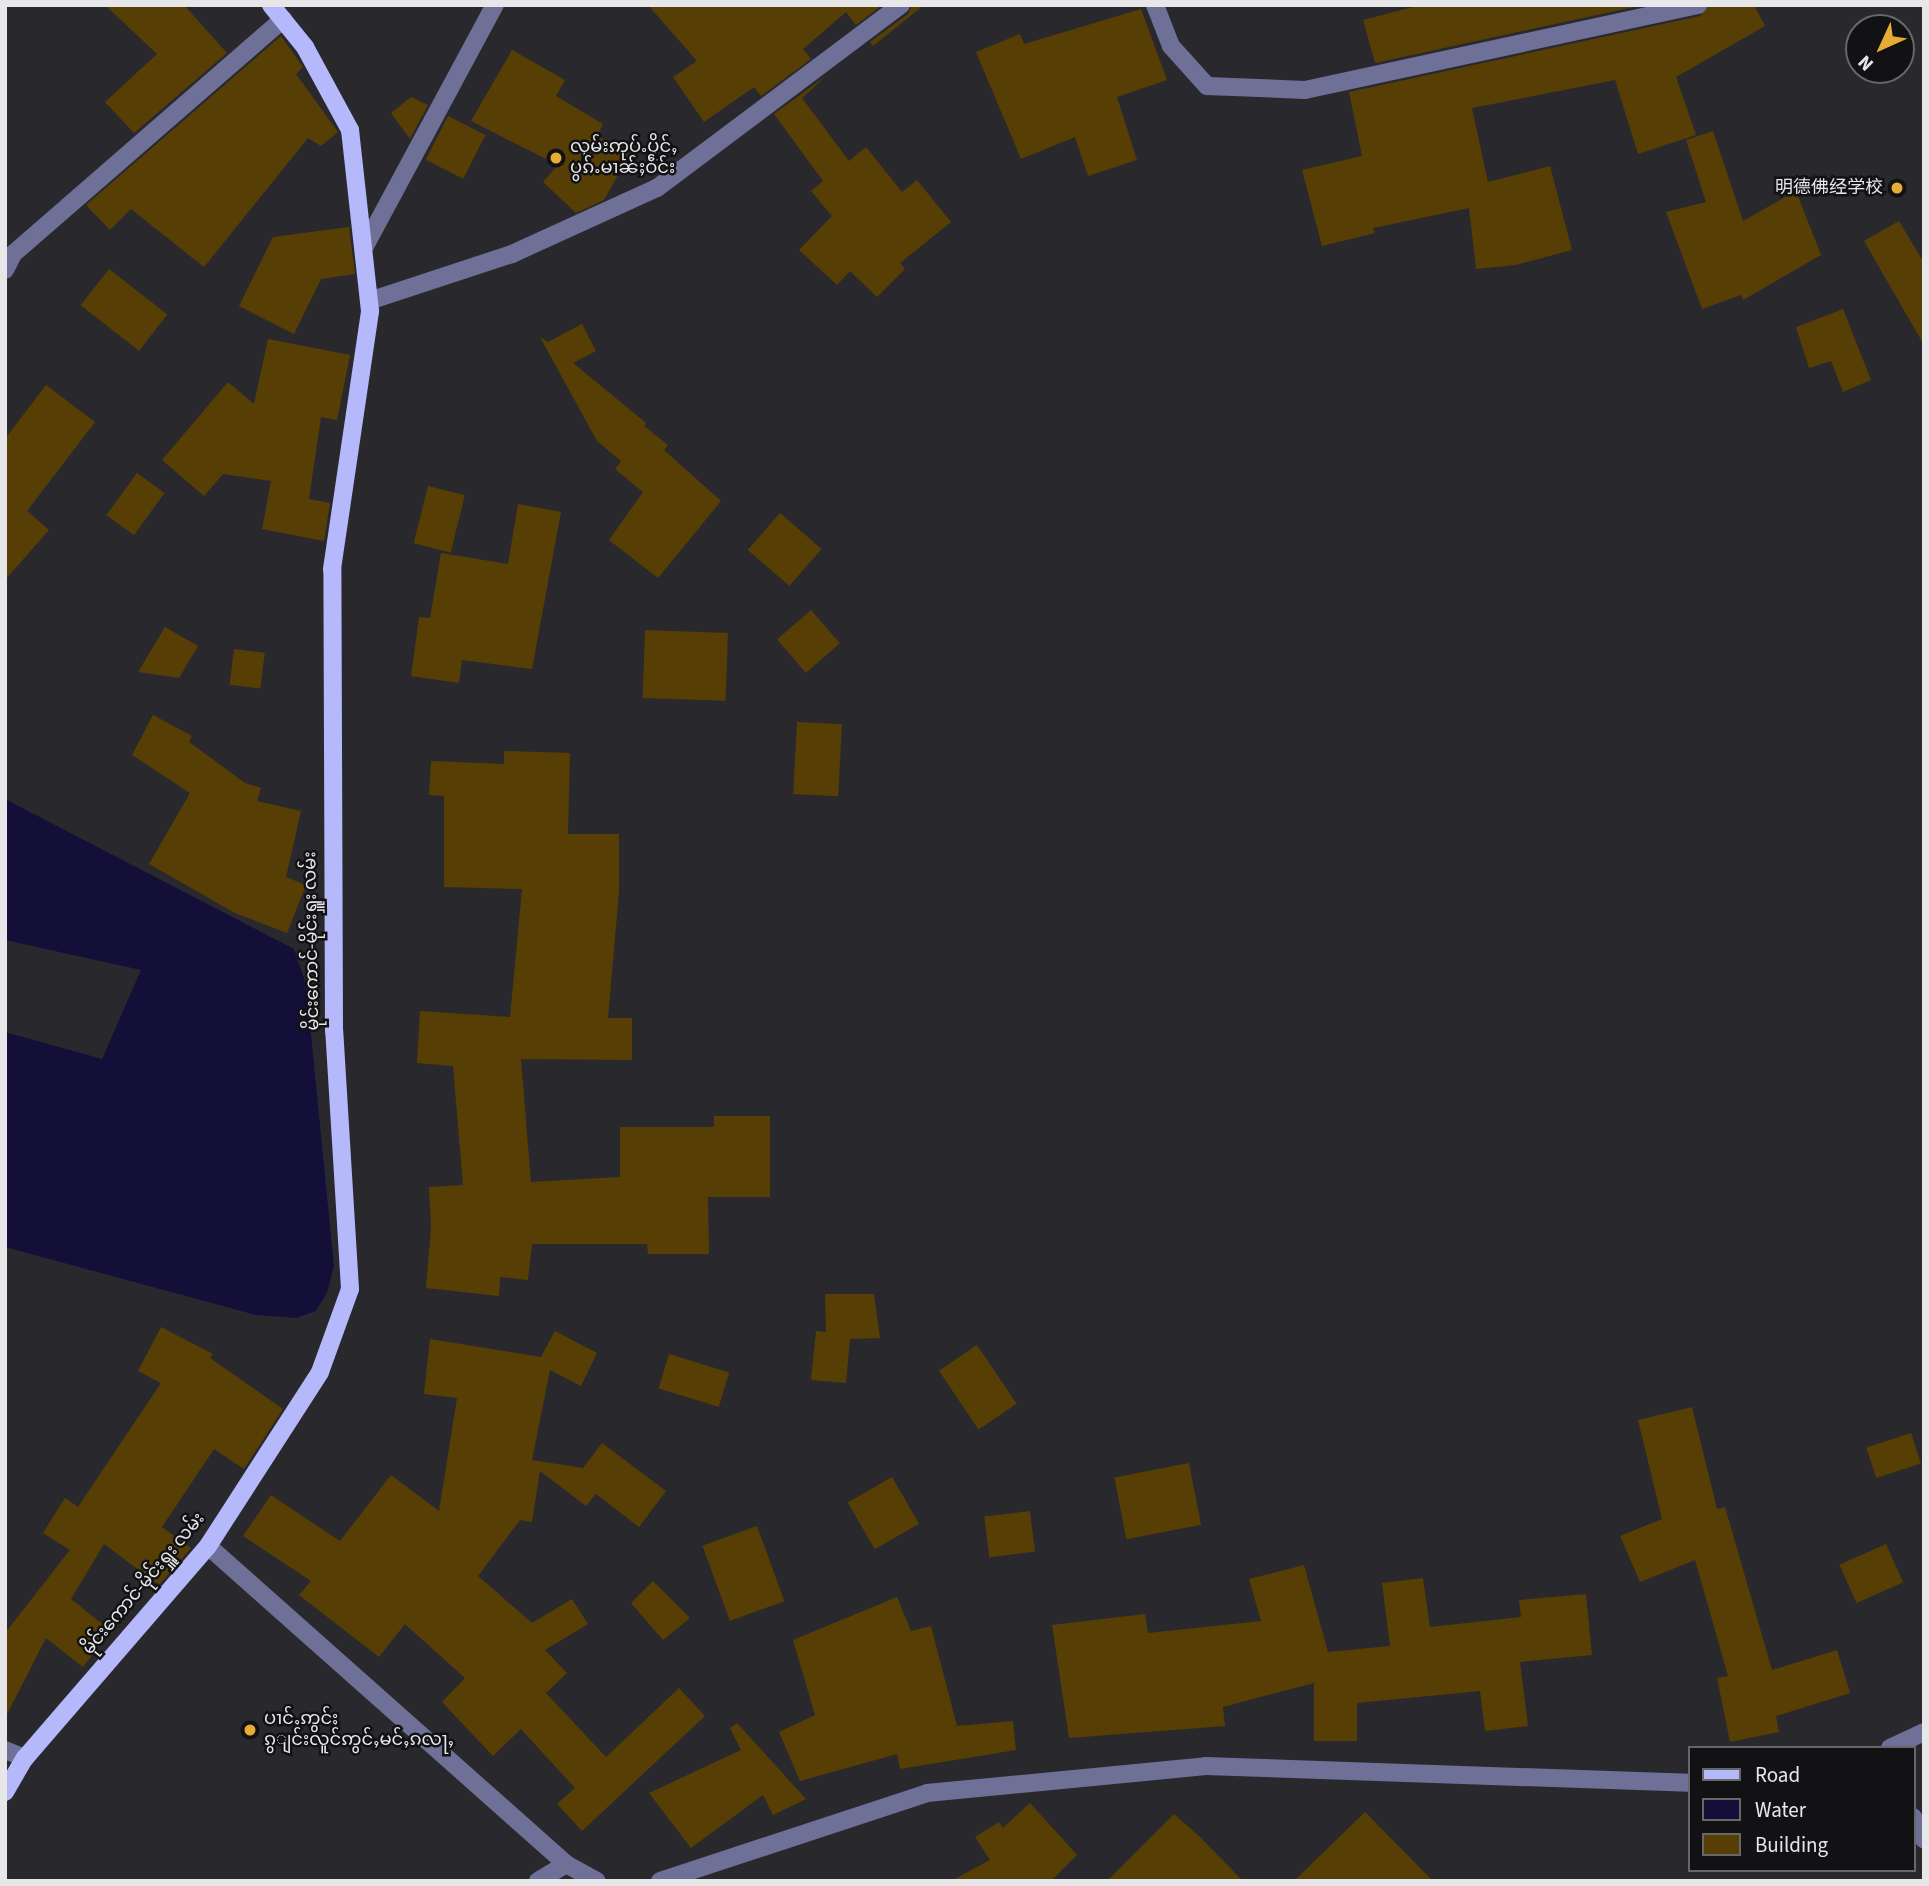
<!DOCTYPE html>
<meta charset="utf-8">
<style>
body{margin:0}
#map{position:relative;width:1929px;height:1886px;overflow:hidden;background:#29292d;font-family:"Source Sans 3","Noto Sans SC","Noto Sans Myanmar",sans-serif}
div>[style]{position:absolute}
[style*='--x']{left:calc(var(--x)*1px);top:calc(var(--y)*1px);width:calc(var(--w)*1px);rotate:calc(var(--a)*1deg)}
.water>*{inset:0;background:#130f38}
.building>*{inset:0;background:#573e04;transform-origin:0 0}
.minor>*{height:18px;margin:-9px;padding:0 9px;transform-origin:9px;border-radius:9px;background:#6e7098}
.major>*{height:18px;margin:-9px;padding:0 9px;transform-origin:9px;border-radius:9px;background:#b5b8fa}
.dots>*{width:19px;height:19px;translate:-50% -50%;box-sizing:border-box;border:4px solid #121214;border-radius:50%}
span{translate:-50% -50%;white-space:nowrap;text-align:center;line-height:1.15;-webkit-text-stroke:5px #121214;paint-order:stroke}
.poi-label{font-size:18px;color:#e7e7ea}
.left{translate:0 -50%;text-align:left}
.right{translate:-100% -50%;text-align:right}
.street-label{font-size:18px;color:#e7e7ea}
.frame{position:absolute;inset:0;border:7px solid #e7e7ea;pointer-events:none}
.legend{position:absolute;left:1688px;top:1746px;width:228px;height:126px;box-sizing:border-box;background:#121214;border:2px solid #67676a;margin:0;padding:9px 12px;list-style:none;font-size:21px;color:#e7e7ea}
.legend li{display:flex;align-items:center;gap:14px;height:35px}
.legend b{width:35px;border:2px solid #67676a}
.north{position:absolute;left:1845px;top:14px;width:70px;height:70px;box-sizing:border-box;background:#121214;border:2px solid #67676a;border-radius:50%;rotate:225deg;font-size:19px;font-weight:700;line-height:28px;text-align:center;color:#e7e7ea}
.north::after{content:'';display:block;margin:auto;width:24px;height:32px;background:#e6ac36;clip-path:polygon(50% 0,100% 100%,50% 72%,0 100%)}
</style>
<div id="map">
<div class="water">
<div style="clip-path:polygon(5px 799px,294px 949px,306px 984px,334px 1266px,327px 1293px,316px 1311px,296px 1318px,256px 1315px,5px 1247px,5px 1032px,102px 1059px,141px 970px,5px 940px)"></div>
</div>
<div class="building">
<div style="clip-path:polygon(105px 5px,184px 5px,227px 53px,134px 133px,105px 102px,157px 54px)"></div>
<div style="clip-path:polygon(648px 5px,882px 5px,856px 25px,846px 12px,803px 49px,811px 59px,761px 96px,754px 87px,704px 122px,673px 77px,697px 61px)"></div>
<div style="clip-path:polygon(912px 5px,924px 5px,873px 46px,870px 42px,908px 14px)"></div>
<div style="clip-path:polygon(1421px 5px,1643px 5px,1375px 63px,1363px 20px)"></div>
<div style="clip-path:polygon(1709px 5px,1754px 5px,1765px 26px,1676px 77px,1696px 135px,1638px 154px,1615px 80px,1472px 108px,1488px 182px,1550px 166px,1572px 250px,1516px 265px,1476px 269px,1469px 208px,1373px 228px,1375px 233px,1322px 246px,1302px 170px,1362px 156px,1349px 92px,1700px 16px)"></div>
<div style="clip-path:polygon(1141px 9px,1167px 80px,1117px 97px,1137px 160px,1088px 176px,1075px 137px,1021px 159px,976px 52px,1020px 34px,1024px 44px)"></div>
<div style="clip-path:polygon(281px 36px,303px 67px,296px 74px,338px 132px,321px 146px,308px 138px,204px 267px,131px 209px,110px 230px,86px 205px)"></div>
<div style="clip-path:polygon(512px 50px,565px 80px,556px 96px,603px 124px,597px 136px,629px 155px,604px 200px,576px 213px,543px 182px,558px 165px,471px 121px)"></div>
<div style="clip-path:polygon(826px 76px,802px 98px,849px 161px,866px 147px,902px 192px,917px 180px,951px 222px,900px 263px,905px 269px,877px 297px,850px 271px,837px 285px,799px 250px,832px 216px,811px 191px,823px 181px,774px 114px)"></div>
<div style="clip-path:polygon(411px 97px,428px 105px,410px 139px,391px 113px)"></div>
<div style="left:448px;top:116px;width:42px;height:49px;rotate:27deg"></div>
<div style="clip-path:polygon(1713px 131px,1743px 221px,1796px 191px,1821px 255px,1743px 300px,1741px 295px,1702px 309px,1666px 212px,1706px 202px,1686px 140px)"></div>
<div style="clip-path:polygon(1899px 221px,1924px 263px,1924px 345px,1864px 241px)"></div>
<div style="clip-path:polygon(349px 227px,355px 274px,321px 279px,294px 334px,239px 306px,273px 237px)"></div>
<div style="left:109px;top:269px;width:74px;height:46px;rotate:38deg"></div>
<div style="clip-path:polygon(1843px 309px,1871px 380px,1843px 392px,1831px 361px,1809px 368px,1796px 327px)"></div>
<div style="clip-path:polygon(582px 324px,596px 351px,573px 363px,646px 423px,644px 426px,668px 445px,664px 450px,721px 501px,658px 578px,609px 540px,643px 492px,615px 469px,621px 461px,597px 441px,540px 337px,548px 342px)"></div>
<div style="clip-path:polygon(268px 339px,350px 355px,337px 420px,321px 417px,309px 499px,330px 503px,324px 541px,262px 529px,271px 481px,223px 474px,204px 496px,162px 460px,228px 382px,254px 404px)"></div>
<div style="clip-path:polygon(46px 385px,95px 422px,27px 511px,49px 530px,5px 580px,5px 439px)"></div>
<div style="left:137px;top:473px;width:34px;height:52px;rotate:36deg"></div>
<div style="left:428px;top:486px;width:38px;height:59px;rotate:14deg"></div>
<div style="clip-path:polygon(518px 504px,561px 512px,532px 669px,462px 660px,459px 683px,411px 676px,419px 617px,430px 618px,441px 553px,508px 564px)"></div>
<div style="left:780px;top:513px;width:55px;height:49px;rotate:41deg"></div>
<div style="left:811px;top:610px;width:44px;height:45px;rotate:49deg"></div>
<div style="clip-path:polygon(165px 627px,198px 646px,179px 678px,138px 672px)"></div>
<div style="left:645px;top:630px;width:83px;height:68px;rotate:2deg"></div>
<div style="left:234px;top:649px;width:31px;height:36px;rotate:7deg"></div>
<div style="clip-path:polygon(153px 715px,192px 736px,189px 742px,245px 783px,261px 788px,257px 801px,301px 811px,286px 877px,306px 885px,287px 933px,235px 913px,149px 864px,190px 793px,132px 755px)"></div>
<div style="left:797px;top:722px;width:45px;height:72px;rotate:3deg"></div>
<div style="clip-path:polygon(504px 751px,570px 753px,568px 834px,619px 834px,619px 892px,608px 1018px,632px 1018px,632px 1060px,521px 1059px,531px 1182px,620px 1177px,620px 1127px,714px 1127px,714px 1116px,770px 1116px,770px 1197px,708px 1197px,709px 1254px,648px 1254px,647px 1244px,532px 1244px,528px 1280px,500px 1277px,499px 1296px,426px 1288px,431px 1227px,429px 1187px,463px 1185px,453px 1066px,417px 1063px,420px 1011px,510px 1017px,522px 889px,444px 887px,444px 796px,429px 795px,431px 761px,504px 764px)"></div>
<div style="clip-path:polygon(825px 1294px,874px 1294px,880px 1338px,850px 1339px,846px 1383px,811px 1380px,816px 1331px,826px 1332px)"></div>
<div style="clip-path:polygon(161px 1327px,213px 1354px,210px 1358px,283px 1409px,244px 1469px,214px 1449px,162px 1527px,191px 1548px,159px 1585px,104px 1544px,71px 1599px,111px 1631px,83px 1667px,46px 1638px,5px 1718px,5px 1633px,70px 1550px,43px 1533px,65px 1498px,78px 1507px,161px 1383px,138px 1371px)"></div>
<div style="clip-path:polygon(555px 1331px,597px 1353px,581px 1386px,550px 1370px,532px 1460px,583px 1468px,602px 1443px,666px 1491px,639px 1527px,596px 1494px,586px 1506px,540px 1471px,532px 1522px,520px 1520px,478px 1576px,532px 1623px,572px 1599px,588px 1624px,545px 1650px,567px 1673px,546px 1693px,606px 1757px,679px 1688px,705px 1716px,582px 1831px,557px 1804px,575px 1788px,521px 1729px,493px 1756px,442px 1702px,465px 1678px,405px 1624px,379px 1657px,299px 1595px,311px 1581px,243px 1536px,271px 1495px,340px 1541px,391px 1475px,439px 1511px,457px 1398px,424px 1394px,430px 1339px,541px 1357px)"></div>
<div style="left:977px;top:1345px;width:71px;height:46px;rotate:56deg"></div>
<div style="left:669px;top:1354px;width:63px;height:36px;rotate:17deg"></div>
<div style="clip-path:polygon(1692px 1407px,1717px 1509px,1725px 1507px,1772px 1670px,1837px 1650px,1850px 1693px,1776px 1716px,1779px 1732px,1730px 1742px,1717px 1678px,1728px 1676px,1695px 1560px,1640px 1582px,1620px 1536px,1662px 1519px,1638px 1420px)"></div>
<div style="left:1911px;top:1433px;width:32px;height:47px;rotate:72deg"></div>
<div style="left:1189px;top:1463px;width:63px;height:76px;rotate:79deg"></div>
<div style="left:892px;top:1477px;width:54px;height:51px;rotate:60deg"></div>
<div style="left:1030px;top:1511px;width:41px;height:46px;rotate:83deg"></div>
<div style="left:757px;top:1526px;width:80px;height:58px;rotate:70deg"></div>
<div style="left:1886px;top:1544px;width:42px;height:51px;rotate:66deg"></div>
<div style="clip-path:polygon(1304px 1565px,1328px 1652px,1390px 1646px,1382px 1583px,1423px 1578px,1430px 1627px,1521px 1617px,1519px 1600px,1586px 1594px,1592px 1655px,1520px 1662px,1528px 1726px,1485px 1731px,1480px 1691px,1357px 1703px,1357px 1741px,1314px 1741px,1314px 1683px,1223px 1707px,1225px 1726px,1069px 1738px,1052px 1625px,1145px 1614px,1148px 1633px,1261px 1621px,1249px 1579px)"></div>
<div style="clip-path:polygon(653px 1581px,690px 1618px,663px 1640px,631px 1603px)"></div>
<div style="clip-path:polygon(897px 1597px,911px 1631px,931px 1626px,957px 1726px,1013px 1721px,1016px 1750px,900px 1769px,897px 1754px,800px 1781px,779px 1732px,815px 1715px,793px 1640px)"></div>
<div style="clip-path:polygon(737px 1723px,806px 1799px,773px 1815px,763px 1795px,691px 1848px,649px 1793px,741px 1750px,730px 1728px)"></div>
<div style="clip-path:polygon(1030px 1803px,1077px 1855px,1051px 1881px,951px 1881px,990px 1860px,975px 1837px,999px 1822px,1003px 1828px)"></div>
<div style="clip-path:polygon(1365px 1812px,1433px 1881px,1294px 1881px)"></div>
<div style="clip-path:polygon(1174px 1814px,1199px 1836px,1243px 1881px,1107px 1881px)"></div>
</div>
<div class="minor">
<div style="--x:1155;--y:5;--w:44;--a:68.7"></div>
<div style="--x:1171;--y:46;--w:54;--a:48"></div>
<div style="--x:1207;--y:86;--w:98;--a:2.3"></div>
<div style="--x:1305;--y:90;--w:402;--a:-12.2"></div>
<div style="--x:365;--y:246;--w:274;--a:-61.7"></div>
<div style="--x:5;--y:270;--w:18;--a:-63"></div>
<div style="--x:13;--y:254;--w:358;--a:-41"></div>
<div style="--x:369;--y:301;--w:151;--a:-18.2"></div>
<div style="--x:512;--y:254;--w:159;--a:-24.5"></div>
<div style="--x:657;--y:188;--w:305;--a:-36.9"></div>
<div style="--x:208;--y:1546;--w:479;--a:41.6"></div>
<div style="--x:566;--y:1864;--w:35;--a:29"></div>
<div style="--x:1890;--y:1748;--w:38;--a:-25"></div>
<div style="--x:5;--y:1750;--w:22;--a:22"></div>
<div style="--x:1913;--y:1817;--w:25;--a:64"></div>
<div style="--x:538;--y:1881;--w:33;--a:-31"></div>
<div style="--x:660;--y:1881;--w:281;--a:-18.2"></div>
<div style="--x:927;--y:1793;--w:280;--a:-5.5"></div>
<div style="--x:1206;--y:1766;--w:483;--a:2"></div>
</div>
<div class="major">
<div style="--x:5;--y:1792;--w:39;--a:-60"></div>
<div style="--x:25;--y:1758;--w:280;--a:-49.2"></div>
<div style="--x:208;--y:1546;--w:207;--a:-57.2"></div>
<div style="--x:320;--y:1372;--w:88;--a:-70.1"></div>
<div style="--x:350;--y:1289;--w:258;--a:-93.5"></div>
<div style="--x:334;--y:1031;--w:462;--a:-90.2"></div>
<div style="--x:332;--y:569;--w:261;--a:-81.6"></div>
<div style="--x:370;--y:311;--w:182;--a:-96.3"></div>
<div style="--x:350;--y:130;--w:94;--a:-118.5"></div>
<div style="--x:305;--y:47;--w:54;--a:-129"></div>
</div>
<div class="dots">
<div style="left:556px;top:158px;background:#e6ac36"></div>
<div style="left:1897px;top:188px;background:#e6ac36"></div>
<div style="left:250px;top:1730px;background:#e6ac36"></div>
</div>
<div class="poi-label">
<span class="left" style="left:570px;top:158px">လုမ်းဢုပ်ႉပိူင်ႇ<br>ပွၵ်ႉမၢၼ်ႈဝဵင်း</span>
<span class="right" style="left:1883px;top:188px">明德佛经学校</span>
<span class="left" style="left:264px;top:1730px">ပၢင်ႇဢွင်ႈ<br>ၵွျင်းလူင်ဢွင်ႇမင်ႇၵလႃႇ</span>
</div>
<div class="street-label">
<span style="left:312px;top:941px;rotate:-91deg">မိုင်းကောင်-မိုင်းရှူး လမ်း</span>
<span style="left:144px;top:1584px;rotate:-50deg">မိုင်းကောင်-မိုင်းရှူး လမ်း</span>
</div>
<div class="frame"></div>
<ul class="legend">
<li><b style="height:9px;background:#b5b8fa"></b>Road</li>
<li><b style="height:19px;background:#130f38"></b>Water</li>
<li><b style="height:19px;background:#573e04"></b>Building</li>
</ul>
<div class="north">N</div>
</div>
